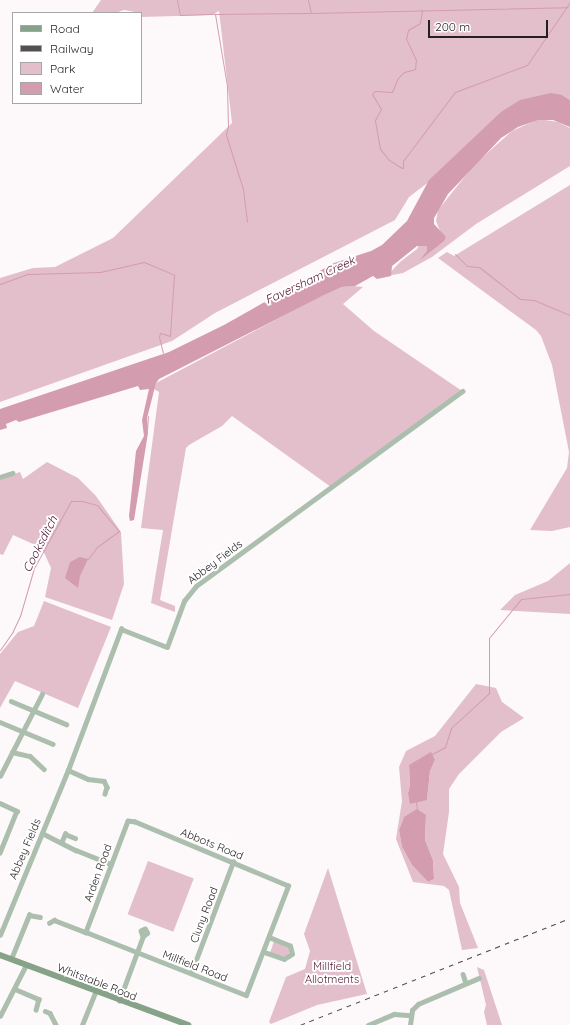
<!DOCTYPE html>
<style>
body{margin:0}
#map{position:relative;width:570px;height:1025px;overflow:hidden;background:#fdf8f9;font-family:Quicksand,sans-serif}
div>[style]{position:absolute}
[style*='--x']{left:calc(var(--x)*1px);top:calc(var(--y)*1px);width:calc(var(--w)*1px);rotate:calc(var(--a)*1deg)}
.green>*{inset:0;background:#e3bfcb;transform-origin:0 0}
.water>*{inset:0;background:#d39caf}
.stream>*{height:1px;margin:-0.5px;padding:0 0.5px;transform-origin:0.5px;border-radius:0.5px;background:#d39caf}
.minor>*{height:4.5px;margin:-2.25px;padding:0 2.25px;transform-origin:2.25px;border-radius:2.25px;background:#acbfae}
.secondary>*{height:6px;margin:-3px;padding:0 3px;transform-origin:3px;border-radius:3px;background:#86a289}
.rail>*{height:1px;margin-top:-0.5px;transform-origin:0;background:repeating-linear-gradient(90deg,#544f50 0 5px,transparent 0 10px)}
span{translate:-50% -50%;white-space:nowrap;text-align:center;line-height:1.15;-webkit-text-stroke:4px #fff;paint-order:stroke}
.street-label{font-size:11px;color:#241f20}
.park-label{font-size:11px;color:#541331}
.water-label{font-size:12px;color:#531231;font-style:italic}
.legend{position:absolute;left:12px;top:12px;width:130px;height:92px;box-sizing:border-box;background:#fff;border:1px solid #a7a5a6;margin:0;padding:5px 7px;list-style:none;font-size:12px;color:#241f20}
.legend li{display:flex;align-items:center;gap:8px;height:20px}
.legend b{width:20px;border:1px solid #a7a5a6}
.scale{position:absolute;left:428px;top:20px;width:120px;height:18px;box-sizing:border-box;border:2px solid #241f20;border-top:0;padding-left:5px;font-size:12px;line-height:14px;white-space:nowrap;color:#241f20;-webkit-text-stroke:3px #fff;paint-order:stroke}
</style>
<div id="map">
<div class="green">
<div style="clip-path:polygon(101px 0,570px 0,570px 100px,562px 95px,430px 181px,409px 197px,395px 220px,215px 313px,172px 341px,0 402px,0 278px,33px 268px,55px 267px,113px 238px,232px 123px,219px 11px,212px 15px,141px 17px,141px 13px,124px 10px,115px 13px,92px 13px)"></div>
<div style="clip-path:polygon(539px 119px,558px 122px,570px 128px,570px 166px,476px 224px,432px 257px,403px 273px,387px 276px,400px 262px,417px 249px,426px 231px,442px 236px,436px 221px,438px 210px,475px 164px,512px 131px)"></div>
<div style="clip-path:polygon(570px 185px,570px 527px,552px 531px,530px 530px,567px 468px,569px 452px,552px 365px,541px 336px,536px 330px,438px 258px,447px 252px,454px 256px)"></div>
<div style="clip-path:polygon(353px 286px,363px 287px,343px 304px,374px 331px,462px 391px,331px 487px,232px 416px,222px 426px,189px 445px,186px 448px,160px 600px,175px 606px,175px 612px,151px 603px,163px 530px,141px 528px,159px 392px,154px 389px,156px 383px,317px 298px,342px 287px)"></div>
<div style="clip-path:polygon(47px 462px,78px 478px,96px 496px,121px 532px,124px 584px,112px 620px,45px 597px,51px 568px,42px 548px,13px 535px,3px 555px,0 554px,0 479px,20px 472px,23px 479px)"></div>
<div style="clip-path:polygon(570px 563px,570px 614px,500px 610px,515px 595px,548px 581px)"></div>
<div style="clip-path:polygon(44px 601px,111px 627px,78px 708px,15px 681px,0 708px,0 654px,18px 632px,34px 626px)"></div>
<div style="clip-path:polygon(evenodd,476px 684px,496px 688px,502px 702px,524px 718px,501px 732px,459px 774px,449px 789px,449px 812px,443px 854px,459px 887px,460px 903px,478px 948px,462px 950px,449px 890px,444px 886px,413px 882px,396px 839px,402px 801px,399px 767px,406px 751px,435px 736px,476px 684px,435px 760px,430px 771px,427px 800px,408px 793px,410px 785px,409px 765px,435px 760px,476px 684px,426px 815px,425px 840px,433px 860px,434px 879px,428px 882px,412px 865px,402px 847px,399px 830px,404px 817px,426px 815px)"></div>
<div style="left:148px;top:861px;width:49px;height:57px;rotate:21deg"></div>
<div style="clip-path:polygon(328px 868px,367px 994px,317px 1005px,271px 1024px,269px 1022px,286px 977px,305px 969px,310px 951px,304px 934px)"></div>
<div style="clip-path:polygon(274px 941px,289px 948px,290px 952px,286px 957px,270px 953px)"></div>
<div style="clip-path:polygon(477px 967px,484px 970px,502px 1025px,487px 1025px,484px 1012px,486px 1005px)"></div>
</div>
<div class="water">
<div style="clip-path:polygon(551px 93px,562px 95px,570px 100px,570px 127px,553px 120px,538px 120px,518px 127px,501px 138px,448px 194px,434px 218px,434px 224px,446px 237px,444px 241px,420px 260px,427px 251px,427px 246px,417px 246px,392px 266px,391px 276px,377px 279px,373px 276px,355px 286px,342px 287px,322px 296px,159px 379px,156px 383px,147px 418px,148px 433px,134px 520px,130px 521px,129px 516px,136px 451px,144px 436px,142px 420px,149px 389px,140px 390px,138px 386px,19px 422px,16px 420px,6px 424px,7px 428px,0 430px,0 409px,169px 352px,224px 325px,334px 263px,371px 251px,382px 245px,407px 221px,429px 180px,501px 112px,520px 100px)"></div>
<div style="clip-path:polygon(80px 557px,88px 559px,80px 576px,78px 588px,65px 578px,70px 562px)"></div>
<div style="clip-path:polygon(431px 752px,435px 760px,430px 771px,427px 800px,410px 804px,408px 793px,410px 785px,409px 765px)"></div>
<div style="clip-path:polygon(417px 809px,426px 815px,425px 840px,433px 860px,434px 879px,428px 882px,412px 865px,402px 847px,399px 830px,404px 817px)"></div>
</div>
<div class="stream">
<div style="--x:177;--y:0;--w:15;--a:79"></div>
<div style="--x:180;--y:15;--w:35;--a:-2"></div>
<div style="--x:215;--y:14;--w:73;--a:80.5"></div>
<div style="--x:227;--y:86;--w:40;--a:88.6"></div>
<div style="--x:228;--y:126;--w:9;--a:103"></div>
<div style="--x:226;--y:135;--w:57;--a:72.5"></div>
<div style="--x:243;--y:189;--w:33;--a:83"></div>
<div style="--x:308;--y:0;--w:13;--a:77"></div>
<div style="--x:311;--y:13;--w:257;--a:-1.3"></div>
<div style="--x:215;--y:14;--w:95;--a:-0.6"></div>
<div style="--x:402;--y:168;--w:15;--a:-148"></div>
<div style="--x:389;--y:160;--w:14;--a:-129"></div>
<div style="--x:380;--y:149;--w:29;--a:-100"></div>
<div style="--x:375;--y:120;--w:13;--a:-61"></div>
<div style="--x:381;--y:109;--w:17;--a:-121"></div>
<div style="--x:372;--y:94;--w:4;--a:-45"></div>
<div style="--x:375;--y:91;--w:17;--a:3"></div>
<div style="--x:392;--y:92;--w:15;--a:-67"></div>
<div style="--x:398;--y:78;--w:8;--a:-45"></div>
<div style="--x:404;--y:72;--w:11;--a:-15"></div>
<div style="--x:415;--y:69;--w:9;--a:-84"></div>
<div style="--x:416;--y:60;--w:23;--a:-115"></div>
<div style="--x:406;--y:39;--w:9;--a:-77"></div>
<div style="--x:408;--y:30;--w:14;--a:-30"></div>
<div style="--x:420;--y:23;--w:13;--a:-81"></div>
<div style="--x:403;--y:168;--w:7;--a:-90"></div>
<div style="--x:403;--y:161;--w:86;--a:-53"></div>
<div style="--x:455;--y:92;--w:77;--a:-20.6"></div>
<div style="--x:527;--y:65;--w:76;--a:-55.7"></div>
<div style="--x:455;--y:254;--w:17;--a:45"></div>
<div style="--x:467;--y:266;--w:12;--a:5"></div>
<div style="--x:479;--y:267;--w:52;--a:38"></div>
<div style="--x:520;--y:299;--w:14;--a:4"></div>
<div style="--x:534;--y:300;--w:39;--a:23"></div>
<div style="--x:0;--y:284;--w:30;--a:-20"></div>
<div style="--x:28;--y:274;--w:72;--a:-1.6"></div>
<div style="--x:100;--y:272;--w:45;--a:-12.8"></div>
<div style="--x:144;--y:262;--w:33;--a:23"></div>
<div style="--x:174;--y:275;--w:61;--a:93.8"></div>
<div style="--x:170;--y:336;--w:10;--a:-163"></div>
<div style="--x:160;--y:333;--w:4;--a:104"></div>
<div style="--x:159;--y:337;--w:16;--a:76"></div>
<div style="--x:147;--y:430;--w:14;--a:-86"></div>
<div style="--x:0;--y:650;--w:21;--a:-55"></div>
<div style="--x:12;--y:633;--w:19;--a:-65"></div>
<div style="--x:20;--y:616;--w:50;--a:-73.7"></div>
<div style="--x:34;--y:568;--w:77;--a:-61.1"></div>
<div style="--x:71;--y:501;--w:11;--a:0"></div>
<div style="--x:82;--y:501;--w:16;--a:15"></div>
<div style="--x:97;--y:505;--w:34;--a:50"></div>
<div style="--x:119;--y:531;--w:27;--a:144"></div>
<div style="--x:97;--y:547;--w:15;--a:127"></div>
<div style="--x:432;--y:754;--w:15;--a:-28"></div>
<div style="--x:445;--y:747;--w:20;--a:-72"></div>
<div style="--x:451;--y:728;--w:52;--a:-42.6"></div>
<div style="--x:489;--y:693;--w:55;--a:-90"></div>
<div style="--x:489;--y:638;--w:50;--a:-50.6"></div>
<div style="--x:521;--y:599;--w:49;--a:-5.8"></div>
<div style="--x:416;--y:802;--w:7;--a:82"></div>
</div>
<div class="minor">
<div style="--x:0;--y:477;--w:13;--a:-18"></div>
<div style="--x:11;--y:701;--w:60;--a:22.7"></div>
<div style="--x:0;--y:722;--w:57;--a:22.5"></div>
<div style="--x:12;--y:752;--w:18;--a:13"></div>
<div style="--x:30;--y:756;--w:19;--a:43"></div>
<div style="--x:68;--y:770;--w:22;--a:24"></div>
<div style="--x:88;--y:779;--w:16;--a:7"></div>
<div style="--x:104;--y:781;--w:7;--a:63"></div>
<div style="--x:107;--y:787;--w:7;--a:106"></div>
<div style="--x:0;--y:776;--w:92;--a:-62.9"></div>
<div style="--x:0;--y:803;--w:19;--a:25"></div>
<div style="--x:17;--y:811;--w:45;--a:112"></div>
<div style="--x:42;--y:833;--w:38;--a:27"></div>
<div style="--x:76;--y:850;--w:38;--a:22"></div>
<div style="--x:62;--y:841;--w:8;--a:-67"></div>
<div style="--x:65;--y:834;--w:11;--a:22"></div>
<div style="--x:49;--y:923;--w:6;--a:-31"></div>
<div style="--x:54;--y:920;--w:34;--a:21"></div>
<div style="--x:86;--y:932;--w:172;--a:21.5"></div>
<div style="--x:246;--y:995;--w:117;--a:-68.9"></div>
<div style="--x:288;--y:886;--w:166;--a:-157.3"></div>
<div style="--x:135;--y:822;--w:7;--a:-172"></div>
<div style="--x:128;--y:821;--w:119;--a:110.7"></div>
<div style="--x:0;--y:935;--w:178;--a:-67.6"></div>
<div style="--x:68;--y:770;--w:151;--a:-69.4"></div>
<div style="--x:121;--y:629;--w:49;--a:21.4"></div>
<div style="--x:167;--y:647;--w:49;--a:-69.7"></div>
<div style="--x:184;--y:601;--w:19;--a:-51"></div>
<div style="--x:196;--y:586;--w:330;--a:-36.2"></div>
<div style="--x:264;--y:952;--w:21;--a:19"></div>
<div style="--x:284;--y:959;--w:9;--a:-32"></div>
<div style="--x:292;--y:954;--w:8;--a:-104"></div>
<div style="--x:290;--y:946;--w:22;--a:-158"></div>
<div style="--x:11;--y:959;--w:48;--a:-67.8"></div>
<div style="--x:29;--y:915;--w:11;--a:10"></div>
<div style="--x:191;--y:973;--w:119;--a:-69.3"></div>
<div style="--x:463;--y:974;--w:9;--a:72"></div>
<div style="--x:15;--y:989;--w:26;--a:23"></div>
<div style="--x:39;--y:999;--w:11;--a:105"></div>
<div style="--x:119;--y:1001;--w:69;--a:-69.7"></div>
<div style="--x:143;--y:936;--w:5;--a:-37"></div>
<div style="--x:147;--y:933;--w:4;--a:-117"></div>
<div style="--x:145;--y:929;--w:4;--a:153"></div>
<div style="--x:141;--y:931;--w:5;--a:68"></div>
<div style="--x:45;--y:1011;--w:5;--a:22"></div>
<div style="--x:50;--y:1013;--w:13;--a:63"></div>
<div style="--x:0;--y:1016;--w:57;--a:-63"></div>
<div style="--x:82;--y:1025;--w:35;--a:-68"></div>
<div style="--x:368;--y:1025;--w:28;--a:-23"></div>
<div style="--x:394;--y:1014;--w:16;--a:4"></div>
<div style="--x:410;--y:1025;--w:15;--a:-82"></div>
<div style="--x:412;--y:1010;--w:8;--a:-45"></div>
<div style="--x:418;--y:1004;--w:66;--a:-23.1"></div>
</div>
<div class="secondary">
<div style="--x:0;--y:955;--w:201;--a:20.4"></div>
</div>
<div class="rail">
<div style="--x:300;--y:1025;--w:290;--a:-21.6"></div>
</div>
<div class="street-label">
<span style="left:215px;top:562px;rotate:-37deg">Abbey Fields</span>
<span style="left:212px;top:844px;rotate:22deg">Abbots Road</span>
<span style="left:25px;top:849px;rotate:-67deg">Abbey Fields</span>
<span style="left:98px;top:873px;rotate:-70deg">Arden Road</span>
<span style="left:204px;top:915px;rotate:-69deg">Cluny Road</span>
<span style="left:195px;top:966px;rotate:21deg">Millfield Road</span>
<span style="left:97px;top:982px;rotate:21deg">Whitstable Road</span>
</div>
<div class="park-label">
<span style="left:332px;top:973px">Millfield<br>Allotments</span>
</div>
<div class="water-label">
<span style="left:310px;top:280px;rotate:-25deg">Faversham Creek</span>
<span style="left:40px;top:544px;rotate:-63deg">Cooksditch</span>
</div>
<ul class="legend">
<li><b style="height:5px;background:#86a289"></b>Road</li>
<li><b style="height:5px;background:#544f50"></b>Railway</li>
<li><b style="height:11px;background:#e3bfcb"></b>Park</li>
<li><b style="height:11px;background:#d39caf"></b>Water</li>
</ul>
<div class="scale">200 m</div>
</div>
